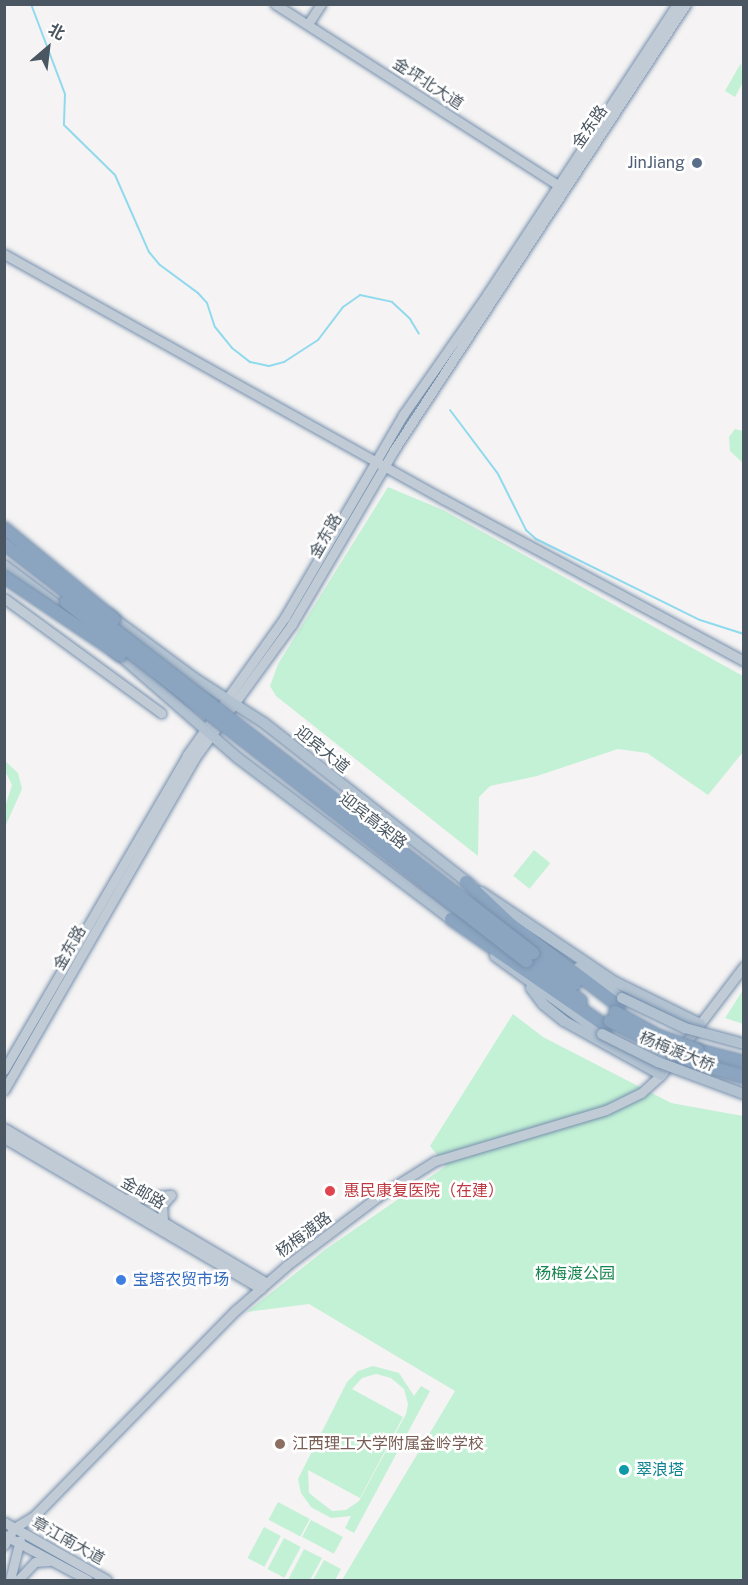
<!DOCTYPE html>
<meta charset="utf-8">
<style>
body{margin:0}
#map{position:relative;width:748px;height:1585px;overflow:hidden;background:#f5f3f3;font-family:"Public Sans","Noto Sans SC",sans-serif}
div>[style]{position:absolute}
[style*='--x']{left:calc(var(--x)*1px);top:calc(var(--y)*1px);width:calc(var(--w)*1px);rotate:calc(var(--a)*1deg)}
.green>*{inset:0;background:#c3f1d5;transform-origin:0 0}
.stream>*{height:2px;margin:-1px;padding:0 1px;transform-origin:1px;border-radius:1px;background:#90daee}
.roads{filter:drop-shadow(0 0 2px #7690ad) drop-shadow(0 0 2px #7690ad)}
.secondary>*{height:9px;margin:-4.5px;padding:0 4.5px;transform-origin:4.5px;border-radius:4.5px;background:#c1cbd6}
.primary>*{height:10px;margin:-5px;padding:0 5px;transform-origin:5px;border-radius:5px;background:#b3c2d1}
.highway>*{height:12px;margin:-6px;padding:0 6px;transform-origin:6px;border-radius:6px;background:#8ba5c1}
.bridges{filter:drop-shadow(0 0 2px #7690ad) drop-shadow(0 0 2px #7690ad)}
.primary-bridge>*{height:10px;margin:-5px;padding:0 5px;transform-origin:5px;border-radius:5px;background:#b3c2d1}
.highway-bridge>*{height:12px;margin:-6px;padding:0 6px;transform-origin:6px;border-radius:6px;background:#8ba5c1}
.dots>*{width:16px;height:16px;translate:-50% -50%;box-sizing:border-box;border:3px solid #fff;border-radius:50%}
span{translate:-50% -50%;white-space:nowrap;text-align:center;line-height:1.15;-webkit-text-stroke:5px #fff;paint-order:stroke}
.street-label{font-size:16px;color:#4a5661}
.service-label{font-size:16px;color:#4e5e75}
.right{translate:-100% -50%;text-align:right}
.health-label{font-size:16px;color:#be3a42}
.left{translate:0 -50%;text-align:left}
.park-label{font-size:16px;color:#17864f}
.shop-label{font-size:16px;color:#366cbe}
.education-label{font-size:16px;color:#785e54}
.culture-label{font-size:16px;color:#0d838f}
.frame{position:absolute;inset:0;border:6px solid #4a5661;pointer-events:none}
.north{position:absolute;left:18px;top:18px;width:60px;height:60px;-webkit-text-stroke:4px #fff;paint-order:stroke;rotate:28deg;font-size:16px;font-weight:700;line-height:24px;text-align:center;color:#4a5661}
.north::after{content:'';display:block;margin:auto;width:21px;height:27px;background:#4a5661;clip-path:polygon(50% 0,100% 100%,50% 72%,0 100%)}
</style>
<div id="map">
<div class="green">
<div style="clip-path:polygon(741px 63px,743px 82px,735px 97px,725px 91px)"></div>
<div style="clip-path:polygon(735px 429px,743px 431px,743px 463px,730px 451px,729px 437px)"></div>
<div style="clip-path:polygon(388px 487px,443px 510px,743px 676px,743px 752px,708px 795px,647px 753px,618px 749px,537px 776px,490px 786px,479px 797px,478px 856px,276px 696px,270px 686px,278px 664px)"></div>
<div style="clip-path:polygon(5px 761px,18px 773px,22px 789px,5px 827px,5px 807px,12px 785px,5px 771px)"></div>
<div style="left:534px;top:850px;width:21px;height:33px;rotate:39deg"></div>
<div style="clip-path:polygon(743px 990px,743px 1024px,725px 1018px)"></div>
<div style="clip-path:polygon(513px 1014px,543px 1037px,671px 1103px,743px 1116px,743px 1580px,342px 1580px,455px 1391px,309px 1304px,247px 1312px,326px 1249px,446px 1166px,430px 1146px)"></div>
<div style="clip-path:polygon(evenodd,373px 1366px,399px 1373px,414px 1396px,421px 1386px,430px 1391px,354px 1533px,345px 1528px,351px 1516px,331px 1518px,311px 1507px,301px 1493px,298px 1479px,347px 1382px,358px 1371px,373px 1366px,376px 1374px,391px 1378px,404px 1389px,408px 1404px,406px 1414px,359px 1501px,346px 1510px,332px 1511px,309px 1493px,308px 1470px,360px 1498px,403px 1417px,352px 1389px,362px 1378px,376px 1374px)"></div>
<div style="left:278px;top:1502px;width:36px;height:20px;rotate:28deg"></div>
<div style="left:311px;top:1520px;width:36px;height:19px;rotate:28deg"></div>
<div style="left:264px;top:1527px;width:19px;height:35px;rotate:28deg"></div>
<div style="left:284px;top:1538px;width:19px;height:35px;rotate:28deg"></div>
<div style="clip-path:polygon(304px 1549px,322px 1558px,310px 1580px,288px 1580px)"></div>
<div style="clip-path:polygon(324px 1560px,341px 1569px,335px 1580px,313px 1580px)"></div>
</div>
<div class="stream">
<div style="--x:31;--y:4;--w:96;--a:69.3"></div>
<div style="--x:65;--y:94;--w:31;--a:92"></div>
<div style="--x:64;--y:125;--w:71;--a:44.4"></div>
<div style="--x:115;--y:175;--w:84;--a:66.2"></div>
<div style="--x:149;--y:252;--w:17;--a:50"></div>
<div style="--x:160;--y:265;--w:47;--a:36.4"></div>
<div style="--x:198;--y:293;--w:13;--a:48"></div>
<div style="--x:207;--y:303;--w:25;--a:72"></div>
<div style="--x:215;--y:327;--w:27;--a:51"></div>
<div style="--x:232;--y:348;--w:23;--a:38"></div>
<div style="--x:250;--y:362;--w:19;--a:12"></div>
<div style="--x:269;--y:366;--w:16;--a:-15"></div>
<div style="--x:284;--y:362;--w:40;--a:-32.9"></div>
<div style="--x:318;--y:340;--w:41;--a:-52.9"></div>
<div style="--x:343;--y:307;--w:21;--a:-35"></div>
<div style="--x:360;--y:295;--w:33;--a:12"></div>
<div style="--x:392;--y:302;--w:25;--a:43"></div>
<div style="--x:410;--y:319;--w:17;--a:59"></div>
<div style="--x:450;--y:410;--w:80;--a:53.1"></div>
<div style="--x:498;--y:474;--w:63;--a:63.4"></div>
<div style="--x:526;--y:530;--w:13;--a:42"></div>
<div style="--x:536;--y:539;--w:183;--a:26.3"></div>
<div style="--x:700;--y:620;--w:46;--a:17.7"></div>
</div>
<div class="roads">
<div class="secondary">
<div style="--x:275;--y:4;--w:340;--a:32.6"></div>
<div style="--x:308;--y:24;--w:24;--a:-57"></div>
<div style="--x:4;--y:254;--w:503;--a:29.17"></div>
<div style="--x:443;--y:499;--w:342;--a:28.3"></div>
<div style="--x:4;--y:598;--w:195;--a:36.2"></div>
<div style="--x:4;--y:1070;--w:364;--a:-59.8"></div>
<div style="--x:187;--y:755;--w:169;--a:-54.6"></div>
<div style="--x:285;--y:617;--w:234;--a:-59.7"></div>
<div style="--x:403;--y:415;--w:149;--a:-55.1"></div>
<div style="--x:488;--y:293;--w:345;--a:-56.8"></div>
<div style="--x:4;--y:1090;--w:382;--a:-60.1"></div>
<div style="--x:194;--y:759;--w:167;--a:-54"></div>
<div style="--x:292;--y:624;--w:202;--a:-59.6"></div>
<div style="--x:394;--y:450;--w:533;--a:-56.79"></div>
<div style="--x:4;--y:1128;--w:305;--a:30.5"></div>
<div style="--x:4;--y:1138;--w:298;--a:30.4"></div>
<div style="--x:124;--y:1199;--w:47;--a:-4.9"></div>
<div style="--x:163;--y:1222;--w:17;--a:-93"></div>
<div style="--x:162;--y:1205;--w:13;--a:-48"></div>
<div style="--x:4;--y:1522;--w:118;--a:29.4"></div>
<div style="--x:4;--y:1535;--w:95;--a:28.2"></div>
<div style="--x:4;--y:1545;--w:20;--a:-60"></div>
<div style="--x:14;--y:1528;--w:23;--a:-31"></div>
<div style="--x:34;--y:1516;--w:289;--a:-45.6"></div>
<div style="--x:236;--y:1310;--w:67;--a:-41.3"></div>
<div style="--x:286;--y:1266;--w:116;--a:-37"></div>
<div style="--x:379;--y:1196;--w:66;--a:-32"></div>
<div style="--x:435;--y:1161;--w:178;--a:-16.6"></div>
<div style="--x:606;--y:1110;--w:39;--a:-26"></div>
<div style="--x:641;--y:1093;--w:27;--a:-42"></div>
<div style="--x:661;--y:1075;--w:137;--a:-52.7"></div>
<div style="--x:10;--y:1580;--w:41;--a:-76"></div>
<div style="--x:18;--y:1580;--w:25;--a:-47"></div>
<div style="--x:35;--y:1562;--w:14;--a:-4"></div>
</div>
<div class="primary">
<div style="--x:4;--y:565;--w:81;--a:37"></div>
<div style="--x:109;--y:615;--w:106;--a:36.5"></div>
<div style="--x:194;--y:678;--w:83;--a:32.7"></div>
<div style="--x:264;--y:723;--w:266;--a:38.1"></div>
<div style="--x:114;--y:650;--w:164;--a:41.1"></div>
<div style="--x:238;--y:758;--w:273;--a:37.1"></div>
<div style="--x:481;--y:892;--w:161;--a:33.9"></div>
<div style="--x:615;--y:982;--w:95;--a:26.3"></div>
<div style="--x:495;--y:956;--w:132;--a:36.1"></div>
<div style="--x:578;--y:968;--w:53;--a:34.3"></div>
<div style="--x:531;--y:988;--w:20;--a:53"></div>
<div style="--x:543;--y:1004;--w:27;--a:39"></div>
<div style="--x:564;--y:1021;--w:111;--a:29.1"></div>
</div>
<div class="highway">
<div style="--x:466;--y:882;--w:59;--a:43.6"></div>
<div style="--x:509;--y:923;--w:138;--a:37"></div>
<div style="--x:451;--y:919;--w:190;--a:34.7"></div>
<div style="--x:533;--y:953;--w:52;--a:36.4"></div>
<div style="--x:526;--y:961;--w:68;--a:36"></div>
<div style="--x:698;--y:1050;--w:48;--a:14.6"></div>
</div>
</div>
<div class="bridges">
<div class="primary-bridge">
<div style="--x:622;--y:998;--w:70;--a:25.5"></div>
<div style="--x:685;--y:1028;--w:61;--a:15.2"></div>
<div style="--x:602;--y:1034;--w:63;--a:26.6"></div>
<div style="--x:658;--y:1062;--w:92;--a:20.4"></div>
</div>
<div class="highway-bridge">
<div style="--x:4;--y:528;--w:143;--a:39.6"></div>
<div style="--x:4;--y:544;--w:669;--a:37.71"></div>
<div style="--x:4;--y:577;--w:140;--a:33.9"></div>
<div style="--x:66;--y:602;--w:584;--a:37.97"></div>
<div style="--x:615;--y:1012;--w:50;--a:28.6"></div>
<div style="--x:659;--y:1036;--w:41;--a:19.7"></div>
<div style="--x:610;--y:1021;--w:90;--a:26.3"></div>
<div style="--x:691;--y:1061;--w:55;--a:16.8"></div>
</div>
</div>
<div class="dots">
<div style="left:697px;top:163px;background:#5c6f8a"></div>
<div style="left:330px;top:1191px;background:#e0444e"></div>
<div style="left:121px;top:1280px;background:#3f7fe0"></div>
<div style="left:280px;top:1444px;background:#8d6e63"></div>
<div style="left:624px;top:1470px;background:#0f9aa8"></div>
</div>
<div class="street-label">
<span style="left:428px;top:84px;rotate:33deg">金坪北大道</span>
<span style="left:590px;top:127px;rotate:-55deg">金东路</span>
<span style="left:326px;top:536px;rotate:-60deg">金东路</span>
<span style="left:322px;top:750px;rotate:39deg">迎宾大道</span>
<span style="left:373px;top:821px;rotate:38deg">迎宾高架路</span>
<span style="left:70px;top:948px;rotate:-60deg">金东路</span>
<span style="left:677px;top:1052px;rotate:22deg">杨梅渡大桥</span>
<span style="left:143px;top:1193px;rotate:30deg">金邮路</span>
<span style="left:304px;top:1235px;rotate:-37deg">杨梅渡路</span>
<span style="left:68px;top:1541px;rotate:29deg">章江南大道</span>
</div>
<div class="service-label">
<span class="right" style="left:685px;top:163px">JinJiang</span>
</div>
<div class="health-label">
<span class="left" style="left:344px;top:1191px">惠民康复医院（在建）</span>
</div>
<div class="park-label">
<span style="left:575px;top:1274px">杨梅渡公园</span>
</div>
<div class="shop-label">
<span class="left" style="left:133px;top:1280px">宝塔农贸市场</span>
</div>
<div class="education-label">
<span class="left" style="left:292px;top:1444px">江西理工大学附属金岭学校</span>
</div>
<div class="culture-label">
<span class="left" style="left:636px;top:1470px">翠浪塔</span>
</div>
<div class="frame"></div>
<div class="north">北</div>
</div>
